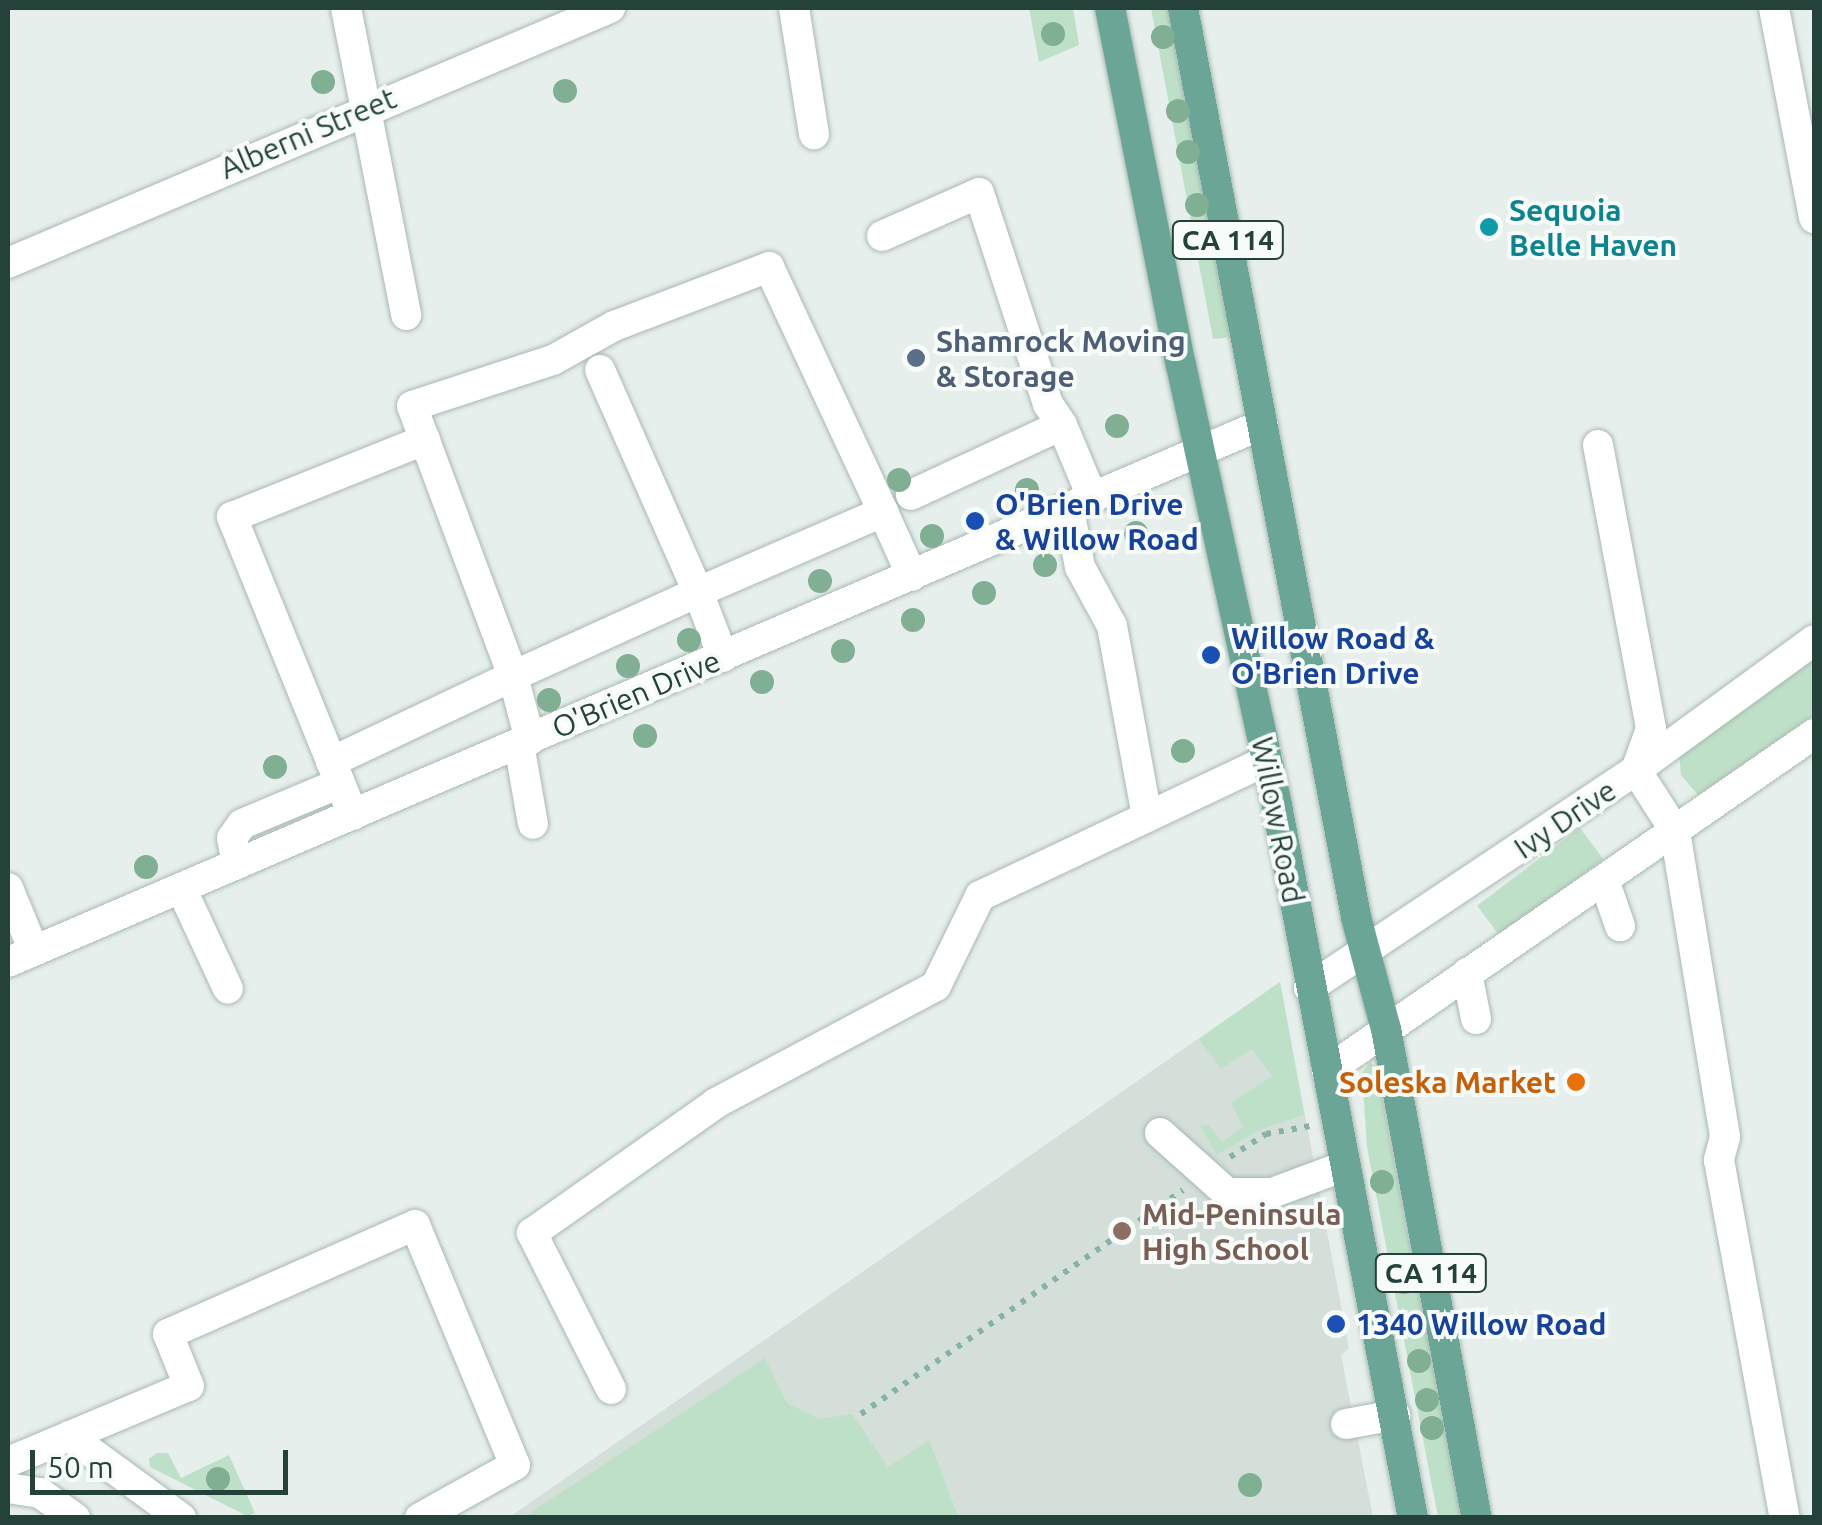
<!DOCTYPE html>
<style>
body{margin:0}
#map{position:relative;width:1822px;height:1525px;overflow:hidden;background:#e6efeb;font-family:Ubuntu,sans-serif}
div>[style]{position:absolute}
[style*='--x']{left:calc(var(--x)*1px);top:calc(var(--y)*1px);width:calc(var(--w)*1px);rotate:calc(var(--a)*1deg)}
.built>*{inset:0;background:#d4dfda}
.green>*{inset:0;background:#bfe0c8;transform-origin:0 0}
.path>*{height:6px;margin-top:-3px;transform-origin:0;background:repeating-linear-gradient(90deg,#86b3a5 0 5px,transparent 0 13px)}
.roads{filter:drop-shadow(0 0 2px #a8b8b2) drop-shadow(0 0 2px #a8b8b2)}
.minor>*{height:30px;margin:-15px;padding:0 15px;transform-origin:15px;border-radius:15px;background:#fff}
.major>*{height:30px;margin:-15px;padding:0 15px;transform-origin:15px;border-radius:15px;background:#6aa596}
.trees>*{width:24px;height:24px;margin:-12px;border-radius:50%;background:#80af93}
.dots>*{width:28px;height:28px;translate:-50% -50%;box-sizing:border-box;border:5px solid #f7fbf9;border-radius:50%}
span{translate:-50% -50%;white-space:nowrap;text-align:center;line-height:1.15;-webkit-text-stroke:8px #f7fbf9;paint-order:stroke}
.shield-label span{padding:2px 8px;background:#f7fbf9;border:2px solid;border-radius:8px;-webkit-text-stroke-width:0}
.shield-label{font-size:28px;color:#24423a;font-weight:700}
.street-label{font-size:30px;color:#24423a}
.culture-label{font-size:30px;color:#0d838f;font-weight:700}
.left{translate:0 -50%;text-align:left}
.service-label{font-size:30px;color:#4e5e75;font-weight:700}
.transit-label{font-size:30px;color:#164399;font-weight:700}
.food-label{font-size:30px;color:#c56008;font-weight:700}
.right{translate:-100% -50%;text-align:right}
.education-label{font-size:30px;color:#785e54;font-weight:700}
.frame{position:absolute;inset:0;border:10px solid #24423a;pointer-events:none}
.scale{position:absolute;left:30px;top:1450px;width:258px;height:45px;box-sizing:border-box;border:5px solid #24423a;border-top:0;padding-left:12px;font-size:30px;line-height:35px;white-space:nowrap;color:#24423a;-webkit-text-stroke:8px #f7fbf9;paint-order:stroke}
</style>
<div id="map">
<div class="built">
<div style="clip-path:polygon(1280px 982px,1349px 1348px,1341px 1355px,1373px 1517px,508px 1518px)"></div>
</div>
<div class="green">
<div style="clip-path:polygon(1029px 8px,1073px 8px,1079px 45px,1039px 62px)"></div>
<div style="clip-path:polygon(1151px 8px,1169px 8px,1234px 337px,1213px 339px)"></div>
<div style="clip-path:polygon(1814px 660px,1814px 715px,1698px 795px,1681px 775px,1679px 752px)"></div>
<div style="left:1580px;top:828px;width:39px;height:129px;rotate:53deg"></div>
<div style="clip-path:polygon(1280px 982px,1304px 1115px,1259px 1130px,1217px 1155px,1200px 1126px,1209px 1125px,1222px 1142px,1243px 1127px,1231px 1103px,1272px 1076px,1252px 1049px,1221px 1069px,1199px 1039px)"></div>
<div style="clip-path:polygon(1370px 1062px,1376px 1067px,1461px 1517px,1438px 1517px,1367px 1147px,1362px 1073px)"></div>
<div style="clip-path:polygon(765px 1358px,787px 1403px,819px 1419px,852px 1414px,888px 1467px,929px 1440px,958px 1516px,524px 1517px)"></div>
<div style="clip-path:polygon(157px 1453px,168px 1453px,181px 1478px,229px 1455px,255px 1513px,247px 1516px,150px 1467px,149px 1459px)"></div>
</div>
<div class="path">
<div style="--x:1230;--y:1157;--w:43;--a:-32.6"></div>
<div style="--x:1266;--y:1134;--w:45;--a:-10.3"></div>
<div style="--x:861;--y:1414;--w:392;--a:-34.8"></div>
</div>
<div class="roads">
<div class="minor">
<div style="--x:346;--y:8;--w:313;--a:78.9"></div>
<div style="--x:794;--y:8;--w:128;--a:81"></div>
<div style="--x:1774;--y:8;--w:214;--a:79.2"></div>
<div style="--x:882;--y:236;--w:106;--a:-23.9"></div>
<div style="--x:979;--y:193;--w:222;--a:71.9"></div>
<div style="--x:1048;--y:404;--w:25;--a:56"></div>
<div style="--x:8;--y:263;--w:654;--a:-22.96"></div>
<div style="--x:600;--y:370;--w:243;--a:66.2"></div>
<div style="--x:698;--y:592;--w:202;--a:-23.4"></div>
<div style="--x:883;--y:512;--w:70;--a:65.6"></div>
<div style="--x:1598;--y:445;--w:289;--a:79.4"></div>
<div style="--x:1651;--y:729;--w:44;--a:110.1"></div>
<div style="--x:1636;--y:770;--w:72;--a:57.4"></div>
<div style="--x:1675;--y:831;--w:310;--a:80.7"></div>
<div style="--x:1725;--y:1137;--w:24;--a:105"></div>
<div style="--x:1719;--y:1160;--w:364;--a:79.6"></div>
<div style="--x:911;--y:495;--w:166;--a:-24.9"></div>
<div style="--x:1062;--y:425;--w:80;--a:67.3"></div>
<div style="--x:1069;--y:509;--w:59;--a:79.3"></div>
<div style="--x:1080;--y:567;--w:67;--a:61.5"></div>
<div style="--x:1112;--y:626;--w:194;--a:79.6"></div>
<div style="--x:723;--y:657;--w:70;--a:-111"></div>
<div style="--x:698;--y:592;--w:203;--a:155.6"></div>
<div style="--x:513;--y:676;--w:288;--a:-110.5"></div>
<div style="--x:412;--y:406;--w:148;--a:-18.1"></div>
<div style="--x:553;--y:360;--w:70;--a:-29.1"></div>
<div style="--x:614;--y:326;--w:166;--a:-20.8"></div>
<div style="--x:769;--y:267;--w:270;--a:65"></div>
<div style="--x:519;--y:744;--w:81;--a:80.1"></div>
<div style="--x:331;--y:762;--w:201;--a:-25.3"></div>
<div style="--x:513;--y:676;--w:66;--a:75.1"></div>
<div style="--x:353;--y:815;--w:322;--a:-112.1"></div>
<div style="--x:232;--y:517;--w:208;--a:-21.8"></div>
<div style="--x:237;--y:864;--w:26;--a:-101"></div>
<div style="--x:232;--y:838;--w:17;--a:-54"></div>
<div style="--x:242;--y:824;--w:106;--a:-22.7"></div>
<div style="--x:1604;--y:880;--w:49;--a:70.8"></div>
<div style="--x:8;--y:888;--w:68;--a:67.6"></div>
<div style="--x:181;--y:888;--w:111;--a:65"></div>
<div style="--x:8;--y:962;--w:1365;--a:-23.2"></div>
<div style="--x:1467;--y:973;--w:47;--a:78.9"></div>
<div style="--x:1309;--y:988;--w:393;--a:-33.7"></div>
<div style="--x:1636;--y:770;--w:220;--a:-36.1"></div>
<div style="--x:1327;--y:1071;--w:592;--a:-34.68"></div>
<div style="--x:1160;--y:1133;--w:90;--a:41.8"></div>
<div style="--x:1227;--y:1193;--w:45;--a:0"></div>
<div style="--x:1272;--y:1193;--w:78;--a:-20.3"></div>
<div style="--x:611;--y:1389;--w:175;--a:-116.9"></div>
<div style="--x:532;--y:1233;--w:225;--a:-35.2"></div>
<div style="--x:716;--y:1103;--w:249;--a:-28"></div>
<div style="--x:936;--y:986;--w:100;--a:-63.9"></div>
<div style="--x:980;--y:896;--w:318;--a:-25.3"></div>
<div style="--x:1346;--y:1424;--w:50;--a:-10.4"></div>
<div style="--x:69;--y:1436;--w:139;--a:36.2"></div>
<div style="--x:8;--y:1462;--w:196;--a:-22.8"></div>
<div style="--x:189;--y:1386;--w:56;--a:-112"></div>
<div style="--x:168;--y:1334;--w:270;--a:-23.8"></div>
<div style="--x:415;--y:1225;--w:260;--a:67.4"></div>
<div style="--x:515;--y:1465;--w:109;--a:150.8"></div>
<div style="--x:8;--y:1488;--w:32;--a:9"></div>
<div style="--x:40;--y:1493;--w:43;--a:35.5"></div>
</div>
<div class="major">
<div style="--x:1110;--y:8;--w:364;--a:78.8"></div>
<div style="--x:1181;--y:365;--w:451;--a:77.7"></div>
<div style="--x:1277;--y:806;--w:725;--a:79.19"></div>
<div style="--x:1183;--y:8;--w:925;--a:79.22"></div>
<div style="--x:1356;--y:917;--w:116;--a:75"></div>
<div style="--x:1386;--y:1029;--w:497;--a:79.5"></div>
</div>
</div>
<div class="trees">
<div style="left:1053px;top:34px"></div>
<div style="left:1163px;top:37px"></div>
<div style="left:323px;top:82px"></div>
<div style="left:565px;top:91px"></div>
<div style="left:1178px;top:111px"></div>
<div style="left:1188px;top:152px"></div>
<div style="left:1197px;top:205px"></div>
<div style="left:1203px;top:240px"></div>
<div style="left:1117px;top:426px"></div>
<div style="left:899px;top:480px"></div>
<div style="left:1027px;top:490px"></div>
<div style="left:1136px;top:533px"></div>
<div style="left:932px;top:536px"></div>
<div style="left:1045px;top:565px"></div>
<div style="left:820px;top:581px"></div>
<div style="left:984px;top:593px"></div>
<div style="left:913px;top:620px"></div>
<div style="left:689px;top:640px"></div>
<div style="left:843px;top:651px"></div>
<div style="left:628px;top:666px"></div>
<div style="left:762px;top:682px"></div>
<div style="left:549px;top:700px"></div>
<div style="left:645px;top:736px"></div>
<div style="left:1183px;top:751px"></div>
<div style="left:275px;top:767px"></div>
<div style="left:146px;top:867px"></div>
<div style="left:1382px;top:1182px"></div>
<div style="left:1404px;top:1282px"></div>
<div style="left:1419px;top:1361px"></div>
<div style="left:1427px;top:1400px"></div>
<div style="left:1432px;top:1428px"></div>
<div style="left:218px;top:1479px"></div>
<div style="left:1250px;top:1485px"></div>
</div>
<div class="dots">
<div style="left:1489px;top:227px;background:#0f9aa8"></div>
<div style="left:916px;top:358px;background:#5c6f8a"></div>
<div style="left:975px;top:521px;background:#1a4fb4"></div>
<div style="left:1211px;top:655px;background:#1a4fb4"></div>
<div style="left:1576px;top:1082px;background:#e8710a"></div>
<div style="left:1122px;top:1231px;background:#8d6e63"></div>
<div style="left:1336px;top:1324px;background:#1a4fb4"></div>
</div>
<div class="shield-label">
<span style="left:1228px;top:240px">CA 114</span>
<span style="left:1431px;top:1273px">CA 114</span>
</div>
<div class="street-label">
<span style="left:308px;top:133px;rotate:-23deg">Alberni Street</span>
<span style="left:636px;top:694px;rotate:-23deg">O'Brien Drive</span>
<span style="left:1565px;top:819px;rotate:-34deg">Ivy Drive</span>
<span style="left:1278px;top:820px;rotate:79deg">Willow Road</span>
</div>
<div class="culture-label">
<span class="left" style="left:1509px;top:227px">Sequoia<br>Belle Haven</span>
</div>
<div class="service-label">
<span class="left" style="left:936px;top:358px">Shamrock Moving<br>&amp; Storage</span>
</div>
<div class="transit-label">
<span class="left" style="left:995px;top:521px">O'Brien Drive<br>&amp; Willow Road</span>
<span class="left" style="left:1231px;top:655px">Willow Road &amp;<br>O'Brien Drive</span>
<span class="left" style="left:1356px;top:1324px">1340 Willow Road</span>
</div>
<div class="food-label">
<span class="right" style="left:1556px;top:1082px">Soleska Market</span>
</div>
<div class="education-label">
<span class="left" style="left:1142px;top:1231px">Mid-Peninsula<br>High School</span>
</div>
<div class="frame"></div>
<div class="scale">50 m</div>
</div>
